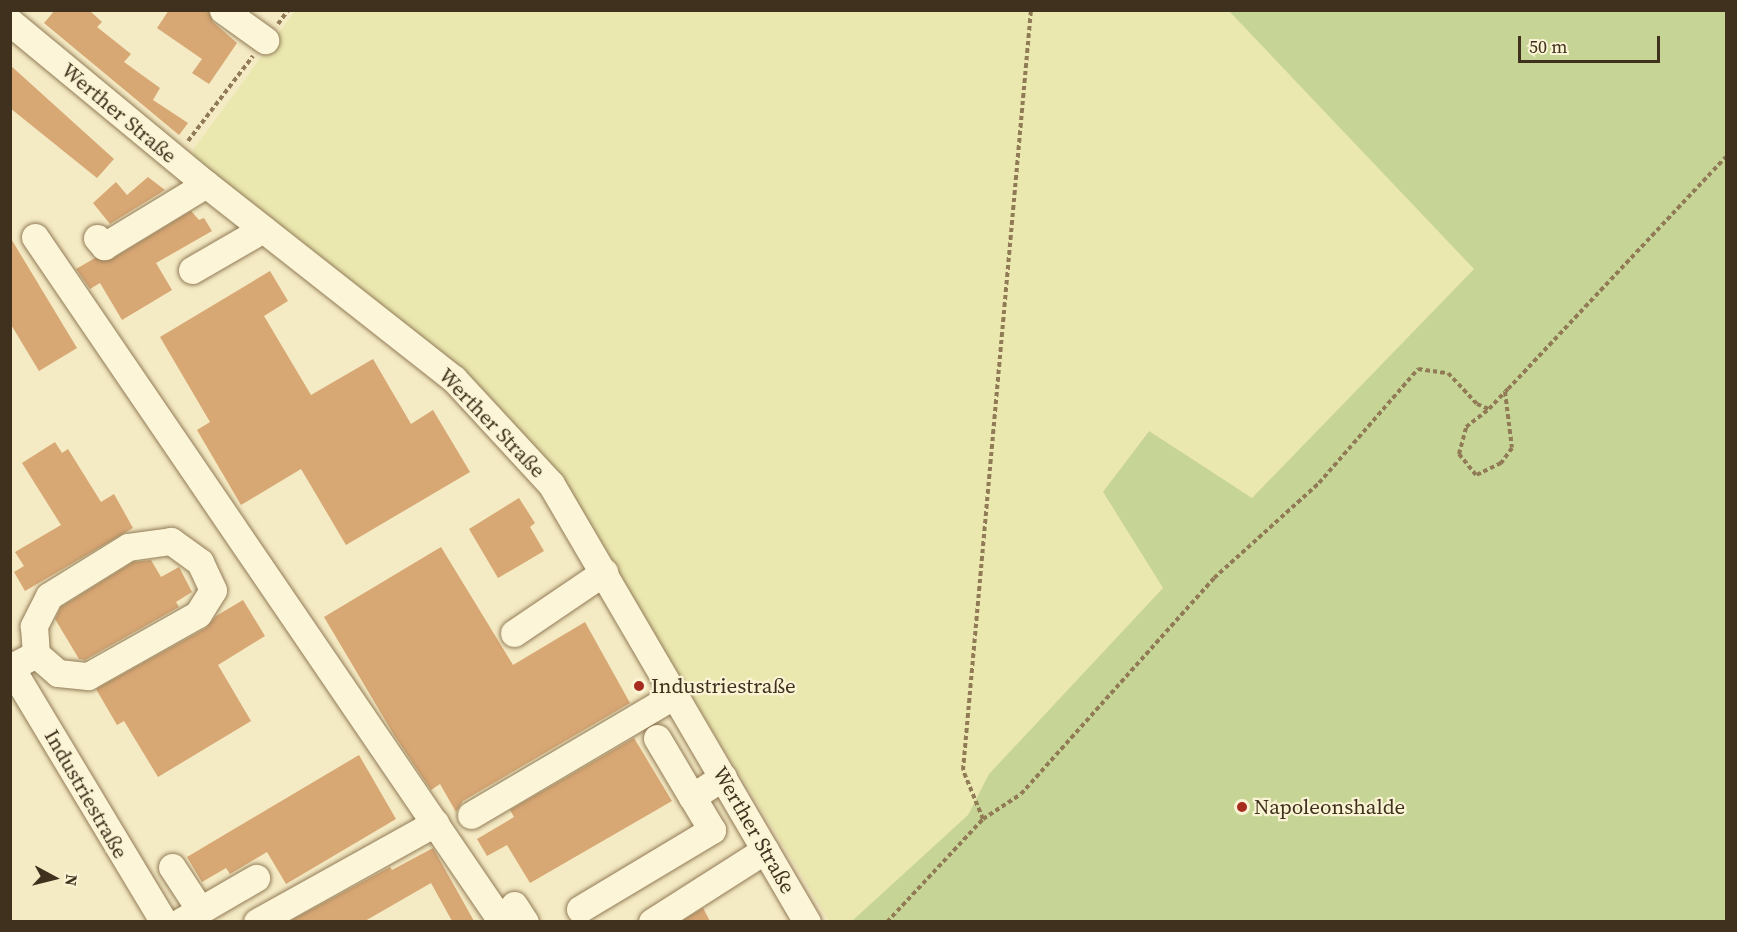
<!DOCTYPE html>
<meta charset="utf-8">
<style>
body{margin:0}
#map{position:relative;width:1737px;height:932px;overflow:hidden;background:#f4eac3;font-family:"Source Serif 4",serif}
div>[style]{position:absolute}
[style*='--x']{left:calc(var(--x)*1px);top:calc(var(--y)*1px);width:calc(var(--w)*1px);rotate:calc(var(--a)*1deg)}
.farmland>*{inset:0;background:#eae7af}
.green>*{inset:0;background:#c6d495}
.building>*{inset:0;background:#d7a774}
.path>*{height:4px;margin-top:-2px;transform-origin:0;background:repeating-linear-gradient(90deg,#917b57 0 4.5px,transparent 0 7.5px)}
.roads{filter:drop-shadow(0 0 2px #917b57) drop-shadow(0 0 2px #917b57)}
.minor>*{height:27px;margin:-13.5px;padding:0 13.5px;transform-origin:13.5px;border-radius:13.5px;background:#fdf5d8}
.dots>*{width:16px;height:16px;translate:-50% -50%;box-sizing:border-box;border:3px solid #faf3d4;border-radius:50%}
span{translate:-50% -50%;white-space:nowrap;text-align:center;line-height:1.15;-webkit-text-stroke:4.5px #faf3d4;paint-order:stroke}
.street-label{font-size:21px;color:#3f311d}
.poi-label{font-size:21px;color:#3f311d}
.left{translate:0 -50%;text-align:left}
.frame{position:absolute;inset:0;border:12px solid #3f311d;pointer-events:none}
.north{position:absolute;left:24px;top:848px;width:60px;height:60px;-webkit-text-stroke:4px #faf3d4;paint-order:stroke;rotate:97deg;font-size:16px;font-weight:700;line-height:24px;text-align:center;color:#3f311d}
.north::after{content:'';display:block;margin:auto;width:21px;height:27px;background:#3f311d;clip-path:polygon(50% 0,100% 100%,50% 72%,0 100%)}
.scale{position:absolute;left:1518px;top:36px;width:142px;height:27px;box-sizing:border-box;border:3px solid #3f311d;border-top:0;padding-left:8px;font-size:18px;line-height:21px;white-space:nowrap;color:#3f311d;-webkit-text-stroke:4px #faf3d4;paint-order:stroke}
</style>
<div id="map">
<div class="farmland">
<div style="clip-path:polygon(295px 11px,1229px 11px,1474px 269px,1252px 498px,1148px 431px,1103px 493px,1163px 588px,989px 774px,968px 815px,852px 921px,829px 921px,553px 469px,460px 367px,193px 158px,193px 150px)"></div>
</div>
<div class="green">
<div style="clip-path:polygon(1229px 11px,1726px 11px,1726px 921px,852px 921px,968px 815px,989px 774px,1163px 588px,1103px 492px,1149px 431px,1252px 498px,1474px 269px)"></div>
</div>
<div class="building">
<div style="clip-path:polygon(55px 10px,89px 10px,102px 22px,97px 27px,131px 54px,124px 62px,160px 88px,153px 100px,188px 123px,179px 135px,44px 23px)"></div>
<div style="clip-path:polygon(169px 10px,208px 10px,213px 22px,237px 43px,209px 84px,192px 73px,202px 59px,157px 28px)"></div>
<div style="clip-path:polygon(10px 65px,114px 159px,97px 178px,10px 108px)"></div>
<div style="clip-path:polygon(148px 177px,165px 190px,110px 224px,93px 203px,116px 182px,127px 195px)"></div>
<div style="clip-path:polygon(191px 211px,199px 220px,204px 218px,212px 231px,156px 263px,172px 290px,122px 320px,100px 283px,90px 289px,76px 269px,95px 258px,112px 259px)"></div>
<div style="clip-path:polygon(10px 237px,77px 348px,39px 371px,10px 323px)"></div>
<div style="clip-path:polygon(270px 271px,288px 301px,264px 316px,311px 395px,373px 359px,411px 424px,433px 410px,470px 472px,346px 545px,301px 469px,241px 505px,197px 430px,210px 422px,160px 337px)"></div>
<div style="clip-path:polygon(55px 442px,62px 453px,68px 449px,101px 502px,114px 494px,133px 528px,25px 591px,14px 572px,24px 566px,15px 552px,61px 525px,22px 463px)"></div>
<div style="clip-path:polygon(519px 498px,535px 523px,530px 527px,544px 551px,498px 578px,469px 529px)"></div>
<div style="clip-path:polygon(441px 547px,513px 665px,585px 622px,630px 703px,463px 801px,456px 812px,440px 784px,431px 790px,394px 735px,324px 617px)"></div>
<div style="clip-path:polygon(151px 560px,161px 577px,179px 567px,192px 592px,176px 602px,179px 607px,85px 660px,79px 659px,55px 619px,61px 607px,133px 562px)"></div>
<div style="clip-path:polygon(243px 600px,265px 636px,218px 665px,251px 721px,158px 777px,124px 721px,117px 725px,96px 689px,206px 628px,216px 616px)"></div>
<div style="clip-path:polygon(634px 738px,672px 801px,530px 883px,507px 845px,487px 856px,477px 839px,514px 817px,510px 810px)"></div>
<div style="clip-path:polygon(359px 755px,396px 819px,286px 884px,267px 852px,230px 874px,226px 868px,202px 882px,187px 857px)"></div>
<div style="clip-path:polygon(433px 848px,474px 921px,452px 921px,431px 883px,365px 921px,290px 921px,390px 867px,392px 870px)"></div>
<div style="clip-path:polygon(703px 908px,710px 921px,682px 921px)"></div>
</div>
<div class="path">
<div style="--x:278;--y:24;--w:17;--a:-54"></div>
<div style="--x:188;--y:141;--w:107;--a:-52.6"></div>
<div style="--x:1505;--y:392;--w:56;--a:82.9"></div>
<div style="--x:1512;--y:448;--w:19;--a:126"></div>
<div style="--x:1501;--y:463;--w:28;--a:154"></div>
<div style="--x:1476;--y:475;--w:27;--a:-129"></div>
<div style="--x:1459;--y:454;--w:28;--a:-75"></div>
<div style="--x:1466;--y:427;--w:29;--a:-38"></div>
<div style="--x:1489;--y:409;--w:23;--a:-47"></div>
<div style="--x:1505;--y:392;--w:4;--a:-45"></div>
<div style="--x:1508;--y:389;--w:318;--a:-46.8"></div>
<div style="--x:983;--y:819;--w:45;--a:-33.3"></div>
<div style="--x:1021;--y:794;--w:290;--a:-48.2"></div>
<div style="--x:1214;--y:578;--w:142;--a:-42.1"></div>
<div style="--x:1319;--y:483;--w:151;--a:-49"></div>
<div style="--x:1418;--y:369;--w:30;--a:8"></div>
<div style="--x:1448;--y:373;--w:42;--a:46.9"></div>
<div style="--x:1477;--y:404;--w:13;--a:23"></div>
<div style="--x:887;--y:922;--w:141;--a:-47"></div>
<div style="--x:983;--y:819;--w:53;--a:-112.2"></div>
<div style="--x:963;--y:770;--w:763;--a:-84.89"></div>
</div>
<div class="roads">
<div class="minor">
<div style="--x:223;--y:10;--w:52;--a:35.5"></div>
<div style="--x:10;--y:22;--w:254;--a:39.6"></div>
<div style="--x:206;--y:184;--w:315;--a:38.2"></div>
<div style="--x:454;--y:379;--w:143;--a:47.3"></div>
<div style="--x:551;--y:484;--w:507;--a:59.69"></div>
<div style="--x:35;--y:237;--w:829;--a:55.72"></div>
<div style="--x:97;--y:238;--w:11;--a:49"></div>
<div style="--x:104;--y:246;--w:119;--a:-31.3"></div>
<div style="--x:192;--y:270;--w:82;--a:-30"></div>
<div style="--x:514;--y:633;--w:109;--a:-34.1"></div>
<div style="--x:10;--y:666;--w:299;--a:59"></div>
<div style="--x:11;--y:667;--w:28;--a:-27"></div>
<div style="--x:36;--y:654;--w:29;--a:41"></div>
<div style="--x:58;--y:673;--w:30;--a:6"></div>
<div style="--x:88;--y:676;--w:126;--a:-29.4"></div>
<div style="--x:198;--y:614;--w:28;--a:-58"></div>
<div style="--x:213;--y:590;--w:31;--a:-115"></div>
<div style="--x:200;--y:562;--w:36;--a:-144"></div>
<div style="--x:171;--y:541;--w:43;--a:172.1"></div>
<div style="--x:128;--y:547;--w:93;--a:148.2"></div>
<div style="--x:49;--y:596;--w:34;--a:117"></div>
<div style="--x:34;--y:626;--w:28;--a:86"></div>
<div style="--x:657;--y:738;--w:69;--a:59.3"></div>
<div style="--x:471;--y:815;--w:237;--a:-30.5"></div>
<div style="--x:172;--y:867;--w:51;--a:56.9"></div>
<div style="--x:514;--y:905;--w:20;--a:57"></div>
<div style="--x:580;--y:909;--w:154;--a:-30.9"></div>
<div style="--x:712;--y:830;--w:39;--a:-121"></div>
<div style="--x:692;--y:797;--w:37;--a:-33"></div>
<div style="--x:180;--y:922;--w:88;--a:-30.1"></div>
<div style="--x:257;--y:922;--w:204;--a:-29.1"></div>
<div style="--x:652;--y:922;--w:134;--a:-32.5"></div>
</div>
</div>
<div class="dots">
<div style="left:639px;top:686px;background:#a82b1f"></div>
<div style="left:1242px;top:807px;background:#a82b1f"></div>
</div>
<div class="street-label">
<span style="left:119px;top:113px;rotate:40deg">Werther Straße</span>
<span style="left:492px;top:423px;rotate:46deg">Werther Straße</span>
<span style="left:86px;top:794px;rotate:60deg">Industriestraße</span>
<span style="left:754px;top:830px;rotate:60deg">Werther Straße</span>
</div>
<div class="poi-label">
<span class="left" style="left:651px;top:686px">Industriestraße</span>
<span class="left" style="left:1254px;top:807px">Napoleonshalde</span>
</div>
<div class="frame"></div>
<div class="north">N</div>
<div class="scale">50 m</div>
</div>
